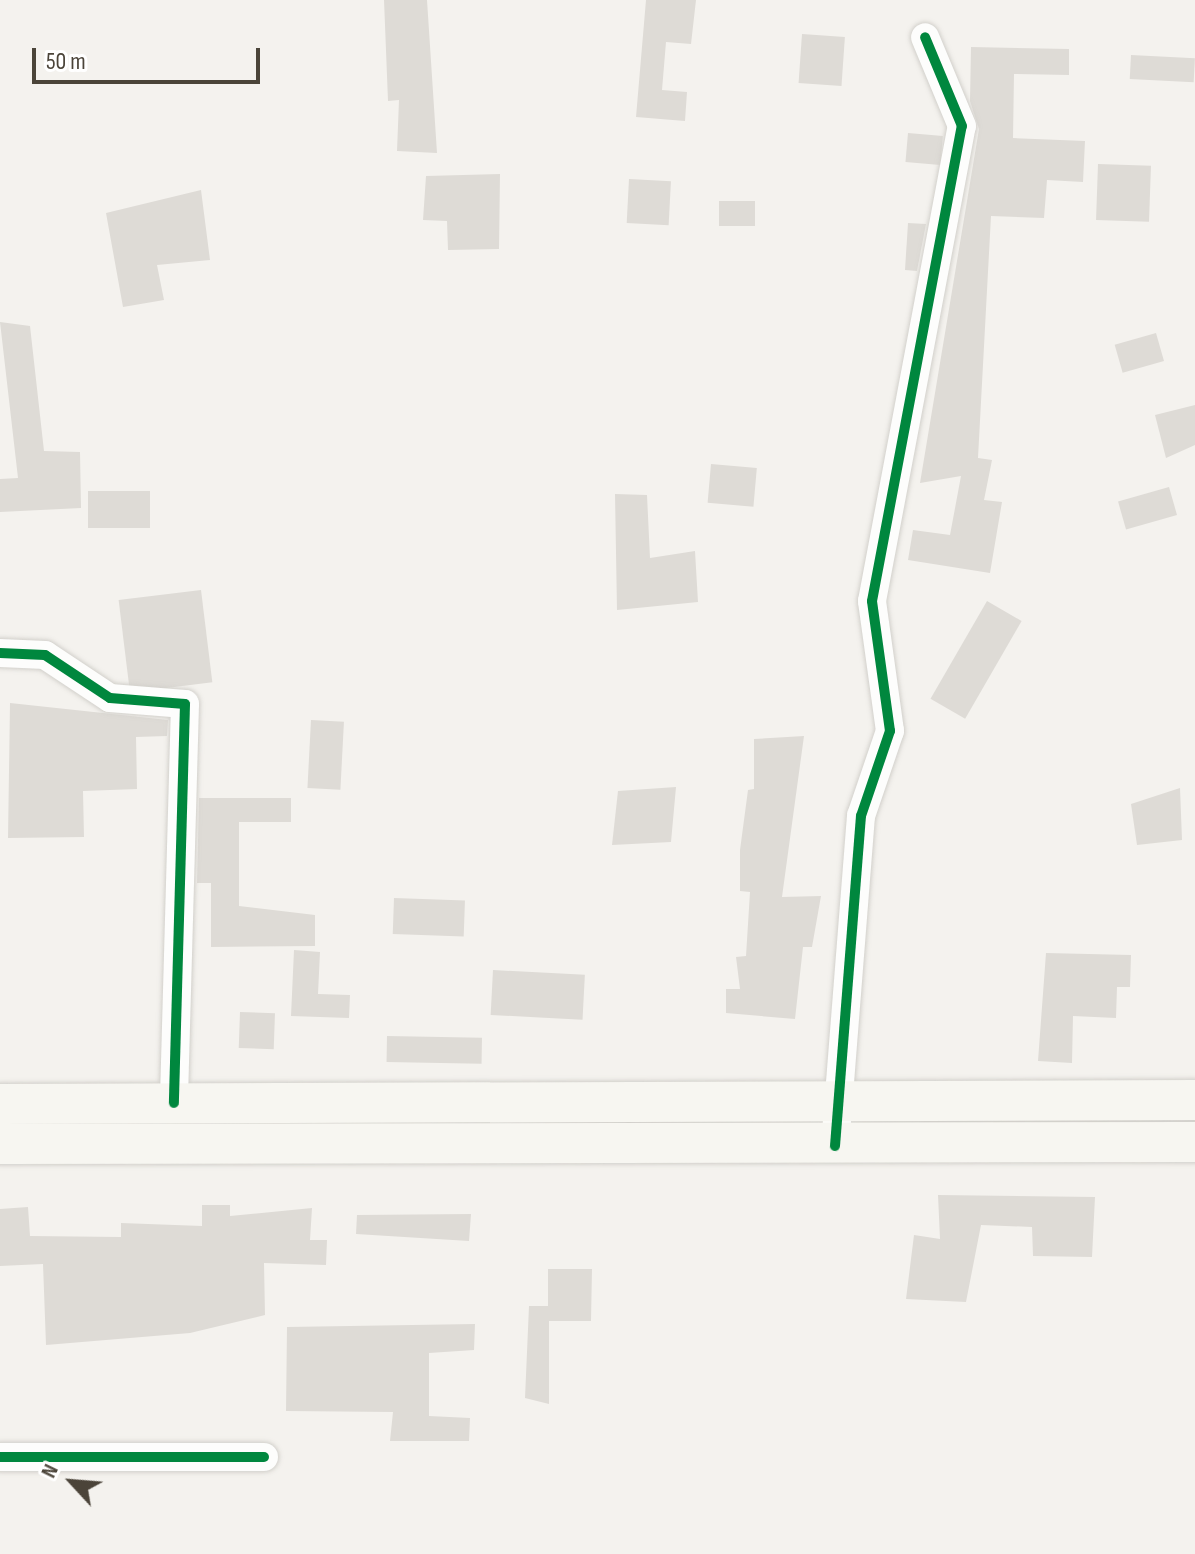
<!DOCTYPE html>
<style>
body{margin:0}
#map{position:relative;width:1195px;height:1554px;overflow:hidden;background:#f4f2ee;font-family:"Sofia Sans Condensed",sans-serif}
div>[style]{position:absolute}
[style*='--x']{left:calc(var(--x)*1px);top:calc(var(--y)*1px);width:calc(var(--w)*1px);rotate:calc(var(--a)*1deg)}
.building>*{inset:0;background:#dedbd6;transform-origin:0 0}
.roads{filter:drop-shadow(0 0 2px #d2d0cb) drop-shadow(0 0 2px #d2d0cb)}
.street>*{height:28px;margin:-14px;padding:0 14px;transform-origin:14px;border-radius:14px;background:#fdfdfc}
.secondary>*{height:40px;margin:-20px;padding:0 20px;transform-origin:20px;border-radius:20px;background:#f7f6f1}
.cycleway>*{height:10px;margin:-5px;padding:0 5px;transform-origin:5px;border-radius:5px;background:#00873e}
span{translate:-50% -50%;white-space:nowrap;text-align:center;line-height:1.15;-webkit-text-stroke:6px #fff;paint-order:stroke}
.north{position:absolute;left:32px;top:1442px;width:80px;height:80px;-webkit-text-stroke:6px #fff;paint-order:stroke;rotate:296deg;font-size:22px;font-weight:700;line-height:32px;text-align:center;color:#4b4439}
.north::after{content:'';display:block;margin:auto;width:28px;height:36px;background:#4b4439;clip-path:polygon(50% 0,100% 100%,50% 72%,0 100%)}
.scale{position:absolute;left:32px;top:48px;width:228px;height:36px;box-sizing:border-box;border:4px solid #4b4439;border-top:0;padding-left:10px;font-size:24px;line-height:28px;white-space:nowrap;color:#4b4439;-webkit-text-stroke:6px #fff;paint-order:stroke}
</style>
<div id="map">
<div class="building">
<div style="clip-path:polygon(384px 0,427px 0,437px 153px,397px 151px,399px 100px,388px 101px)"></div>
<div style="clip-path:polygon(646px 0,696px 0,691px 44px,666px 42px,662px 90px,687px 92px,685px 121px,636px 117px)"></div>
<div style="left:802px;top:34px;width:43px;height:49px;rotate:4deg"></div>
<div style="clip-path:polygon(971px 47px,1069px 49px,1069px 75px,1014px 74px,1013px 138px,1085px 141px,1083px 182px,1047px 180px,1044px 218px,991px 216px,978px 458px,992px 460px,984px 500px,1002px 502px,990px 573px,908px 560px,913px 530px,950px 535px,961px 476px,920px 483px,979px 129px,970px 101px)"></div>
<div style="left:1131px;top:55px;width:64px;height:24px;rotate:3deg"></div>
<div style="left:908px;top:133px;width:35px;height:29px;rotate:5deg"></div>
<div style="left:1098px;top:164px;width:53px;height:56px;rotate:2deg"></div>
<div style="clip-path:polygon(500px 174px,499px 249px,448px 250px,447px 221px,423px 220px,426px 176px)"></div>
<div style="left:629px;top:179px;width:42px;height:44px;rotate:3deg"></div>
<div style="clip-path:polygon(201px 190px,210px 260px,157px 265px,164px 300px,123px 307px,106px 213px)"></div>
<div style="left:719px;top:201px;width:36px;height:25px"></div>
<div style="clip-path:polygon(908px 223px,926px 224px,917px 271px,905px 270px)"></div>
<div style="clip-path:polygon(0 322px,30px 326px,44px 451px,80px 452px,81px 508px,0 512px,0 479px,18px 478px)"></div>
<div style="left:1156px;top:333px;width:29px;height:43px;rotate:74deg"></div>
<div style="clip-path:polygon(1195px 405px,1195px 445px,1166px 458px,1155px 415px)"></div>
<div style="left:711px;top:464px;width:46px;height:39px;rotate:5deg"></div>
<div style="left:1169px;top:487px;width:29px;height:53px;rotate:74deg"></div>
<div style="left:150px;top:491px;width:37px;height:62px;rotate:90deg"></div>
<div style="clip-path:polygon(615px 494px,647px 495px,650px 558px,695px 551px,698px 602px,617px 610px)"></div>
<div style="left:201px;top:590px;width:93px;height:83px;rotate:83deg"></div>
<div style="left:987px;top:601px;width:40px;height:113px;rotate:30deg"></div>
<div style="clip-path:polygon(10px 703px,168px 720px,167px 736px,136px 737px,137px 789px,83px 791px,84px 837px,8px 838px)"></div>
<div style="left:311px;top:720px;width:33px;height:68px;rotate:3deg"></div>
<div style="clip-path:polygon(804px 736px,782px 897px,821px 896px,812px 947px,803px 947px,795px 1019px,726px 1013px,726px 989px,740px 989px,736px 957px,746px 956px,750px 892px,740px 891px,740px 850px,748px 790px,754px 789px,754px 739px)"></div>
<div style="clip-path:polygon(676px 787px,671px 842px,612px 845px,618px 791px)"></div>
<div style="clip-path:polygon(1180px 788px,1182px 840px,1137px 845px,1131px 804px)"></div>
<div style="clip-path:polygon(199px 798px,291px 798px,291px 822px,239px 822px,239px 906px,315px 915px,315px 946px,211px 947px,211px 883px,197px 883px)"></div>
<div style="left:394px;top:898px;width:71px;height:36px;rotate:2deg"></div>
<div style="clip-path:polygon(294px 950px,320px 952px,318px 994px,350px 995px,349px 1018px,291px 1016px)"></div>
<div style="clip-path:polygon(1046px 953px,1131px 955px,1130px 987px,1117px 987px,1116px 1018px,1073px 1016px,1072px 1063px,1038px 1061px)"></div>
<div style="left:493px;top:970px;width:92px;height:45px;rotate:3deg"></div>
<div style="left:240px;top:1012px;width:35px;height:36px;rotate:2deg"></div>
<div style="left:387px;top:1036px;width:95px;height:26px;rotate:1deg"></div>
<div style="clip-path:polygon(938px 1195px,1095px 1197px,1092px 1257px,1033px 1256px,1032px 1227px,981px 1225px,966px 1302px,906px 1299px,914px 1235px,940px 1239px)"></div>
<div style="clip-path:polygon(202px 1205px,230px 1205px,230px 1216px,312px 1208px,310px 1240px,327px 1240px,326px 1265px,264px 1263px,265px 1315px,190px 1333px,46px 1345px,43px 1264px,0 1266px,0 1209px,28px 1207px,30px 1236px,121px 1237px,121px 1223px,202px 1226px)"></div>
<div style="clip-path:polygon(471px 1214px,469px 1241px,356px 1234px,357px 1215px)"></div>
<div style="clip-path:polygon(548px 1269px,592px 1269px,591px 1321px,549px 1321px,549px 1404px,525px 1398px,529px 1306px,548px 1306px)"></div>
<div style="clip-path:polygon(475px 1324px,474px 1350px,429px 1353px,429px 1416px,470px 1418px,469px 1441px,390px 1441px,393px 1412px,286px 1411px,287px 1327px)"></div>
</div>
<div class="roads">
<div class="street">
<div style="--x:0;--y:653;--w:45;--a:2.5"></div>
<div style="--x:45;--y:655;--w:78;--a:33.5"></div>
<div style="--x:110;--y:698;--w:75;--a:4.6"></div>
<div style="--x:185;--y:704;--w:399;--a:91.6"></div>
<div style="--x:835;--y:1146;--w:331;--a:-85.5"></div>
<div style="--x:861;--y:816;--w:90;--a:-71.2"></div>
<div style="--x:890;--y:731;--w:131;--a:-97.9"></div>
<div style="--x:872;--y:601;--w:483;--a:-79.3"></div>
<div style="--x:962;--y:126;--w:96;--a:-112.6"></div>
<div style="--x:0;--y:1457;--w:264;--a:0"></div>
</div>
<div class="secondary">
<div style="--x:0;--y:1104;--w:1195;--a:-0.19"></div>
<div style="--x:0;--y:1144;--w:1195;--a:-0.1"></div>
</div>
</div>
<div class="cycleway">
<div style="--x:0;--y:653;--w:45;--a:2.5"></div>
<div style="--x:45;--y:655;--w:78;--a:33.5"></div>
<div style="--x:110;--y:698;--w:75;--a:4.6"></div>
<div style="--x:185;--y:704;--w:399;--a:91.6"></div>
<div style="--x:835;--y:1146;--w:331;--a:-85.5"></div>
<div style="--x:861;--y:816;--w:90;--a:-71.2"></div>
<div style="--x:890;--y:731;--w:131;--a:-97.9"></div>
<div style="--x:872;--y:601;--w:483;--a:-79.3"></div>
<div style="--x:962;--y:126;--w:96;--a:-112.6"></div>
<div style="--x:0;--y:1457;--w:264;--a:0"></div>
</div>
<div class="north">N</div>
<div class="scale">50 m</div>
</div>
